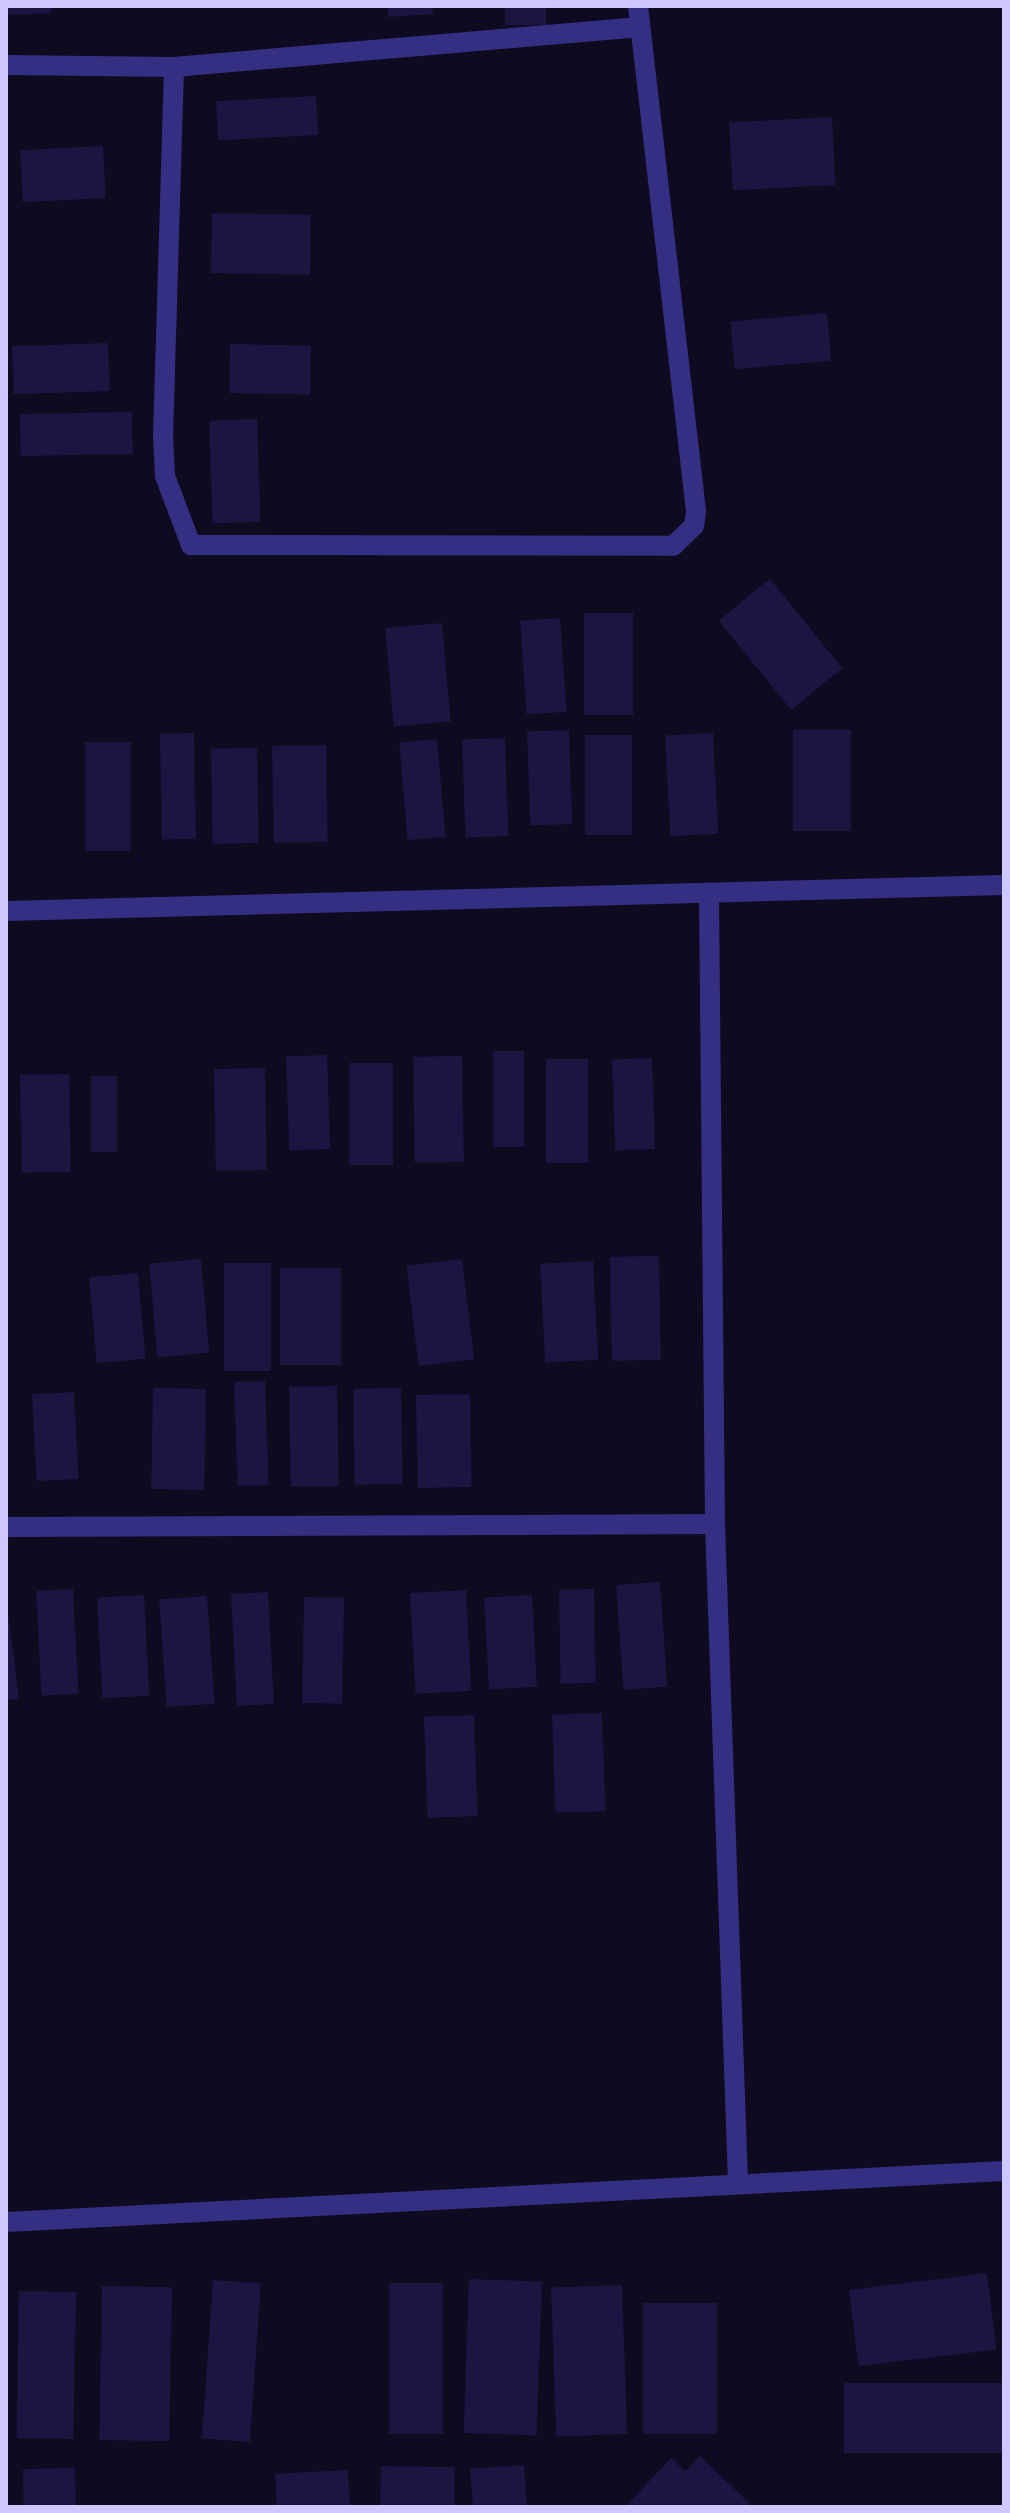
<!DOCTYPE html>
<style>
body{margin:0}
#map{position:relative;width:1010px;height:2513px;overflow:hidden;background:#0e0a1f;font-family:Karla,sans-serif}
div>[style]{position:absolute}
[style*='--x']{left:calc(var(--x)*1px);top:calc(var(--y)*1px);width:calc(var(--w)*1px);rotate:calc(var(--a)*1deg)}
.building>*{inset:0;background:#1e1442;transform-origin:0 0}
.minor>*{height:20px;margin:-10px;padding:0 10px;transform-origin:10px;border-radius:10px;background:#352f83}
span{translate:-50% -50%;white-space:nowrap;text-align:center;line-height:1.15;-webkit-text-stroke:8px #0e0a1f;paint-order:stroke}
.frame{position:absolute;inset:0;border:8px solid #cfc7ff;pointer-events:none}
</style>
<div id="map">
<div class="building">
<div style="clip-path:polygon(6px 6px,51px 6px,51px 13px,6px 15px)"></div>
<div style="clip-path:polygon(388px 6px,432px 6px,433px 14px,388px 17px)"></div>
<div style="left:505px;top:6px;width:41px;height:19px"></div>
<div style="left:316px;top:96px;width:39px;height:100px;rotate:87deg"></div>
<div style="left:832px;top:117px;width:68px;height:103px;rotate:87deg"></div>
<div style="left:103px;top:146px;width:52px;height:83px;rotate:87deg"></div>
<div style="left:212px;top:213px;width:99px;height:60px;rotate:1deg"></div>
<div style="left:827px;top:313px;width:48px;height:97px;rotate:85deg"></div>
<div style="left:108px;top:343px;width:48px;height:96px;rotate:88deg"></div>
<div style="left:230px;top:344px;width:81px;height:49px;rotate:1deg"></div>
<div style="left:132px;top:412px;width:42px;height:112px;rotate:89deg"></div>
<div style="left:257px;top:419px;width:103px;height:48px;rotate:88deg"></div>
<div style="left:770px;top:579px;width:115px;height:66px;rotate:51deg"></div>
<div style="left:584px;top:613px;width:49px;height:102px"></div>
<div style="left:560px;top:618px;width:94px;height:40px;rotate:86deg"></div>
<div style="left:442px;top:623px;width:99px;height:57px;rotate:85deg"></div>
<div style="left:569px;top:730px;width:94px;height:42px;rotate:88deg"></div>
<div style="left:793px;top:730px;width:58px;height:101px"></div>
<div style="left:194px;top:733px;width:106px;height:34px;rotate:89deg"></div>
<div style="left:713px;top:733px;width:101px;height:48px;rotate:87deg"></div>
<div style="left:632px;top:735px;width:100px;height:47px;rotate:90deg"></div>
<div style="left:505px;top:738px;width:98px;height:43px;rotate:88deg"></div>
<div style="left:437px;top:739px;width:98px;height:38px;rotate:85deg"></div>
<div style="left:131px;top:742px;width:109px;height:46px;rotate:90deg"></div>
<div style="left:326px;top:745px;width:97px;height:54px;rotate:89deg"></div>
<div style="left:257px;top:748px;width:95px;height:46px;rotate:89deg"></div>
<div style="left:493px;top:1051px;width:31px;height:96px"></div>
<div style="left:327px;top:1055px;width:94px;height:41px;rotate:88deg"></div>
<div style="left:462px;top:1056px;width:106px;height:49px;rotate:89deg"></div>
<div style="left:652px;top:1058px;width:91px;height:40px;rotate:88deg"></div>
<div style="left:546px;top:1059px;width:42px;height:104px"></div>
<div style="left:349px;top:1063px;width:44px;height:102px"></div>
<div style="left:265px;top:1068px;width:102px;height:51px;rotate:89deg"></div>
<div style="left:69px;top:1074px;width:98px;height:49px;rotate:89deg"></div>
<div style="left:91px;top:1076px;width:26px;height:76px"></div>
<div style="left:659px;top:1256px;width:104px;height:49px;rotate:89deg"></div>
<div style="left:201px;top:1259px;width:94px;height:52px;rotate:85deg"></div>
<div style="left:462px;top:1259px;width:101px;height:56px;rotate:83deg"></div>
<div style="left:593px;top:1261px;width:99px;height:53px;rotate:87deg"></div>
<div style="left:224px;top:1263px;width:47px;height:108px"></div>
<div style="left:280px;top:1268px;width:61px;height:97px"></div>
<div style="left:138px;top:1273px;width:86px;height:49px;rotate:85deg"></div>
<div style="left:265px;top:1381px;width:104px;height:31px;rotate:88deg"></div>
<div style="left:337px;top:1386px;width:100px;height:48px;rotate:89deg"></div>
<div style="left:153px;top:1388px;width:53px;height:101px;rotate:1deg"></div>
<div style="left:401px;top:1388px;width:96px;height:48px;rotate:89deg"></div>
<div style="left:74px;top:1392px;width:87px;height:42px;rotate:87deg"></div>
<div style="left:470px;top:1394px;width:93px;height:54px;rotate:89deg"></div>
<div style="left:660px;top:1582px;width:105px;height:44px;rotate:86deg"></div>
<div style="left:73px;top:1589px;width:105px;height:37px;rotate:87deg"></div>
<div style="left:594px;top:1589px;width:94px;height:35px;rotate:89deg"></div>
<div style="left:466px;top:1590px;width:101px;height:56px;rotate:87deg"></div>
<div style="left:268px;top:1592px;width:112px;height:37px;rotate:87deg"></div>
<div style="clip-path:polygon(6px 1595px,19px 1699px,6px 1700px)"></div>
<div style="left:144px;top:1595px;width:101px;height:47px;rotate:87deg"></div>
<div style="left:532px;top:1595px;width:92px;height:48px;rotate:87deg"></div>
<div style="left:207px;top:1596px;width:108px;height:48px;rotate:86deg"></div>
<div style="left:304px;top:1597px;width:40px;height:106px;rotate:1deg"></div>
<div style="left:602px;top:1713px;width:98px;height:50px;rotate:88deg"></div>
<div style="left:474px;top:1715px;width:101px;height:50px;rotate:88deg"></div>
<div style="left:987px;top:2273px;width:77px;height:139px;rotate:83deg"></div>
<div style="left:469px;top:2279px;width:73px;height:154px;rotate:2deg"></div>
<div style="left:213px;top:2280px;width:48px;height:159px;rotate:4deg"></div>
<div style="left:389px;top:2283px;width:54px;height:151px"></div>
<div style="left:622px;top:2285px;width:149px;height:71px;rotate:88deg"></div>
<div style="left:102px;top:2286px;width:70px;height:154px;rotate:1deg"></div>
<div style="left:19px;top:2291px;width:57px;height:147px;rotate:1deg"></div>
<div style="left:717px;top:2303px;width:131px;height:74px;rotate:90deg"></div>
<div style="left:1004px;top:2383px;width:70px;height:160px;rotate:90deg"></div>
<div style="clip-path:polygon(700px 2456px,749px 2503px,744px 2507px,625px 2507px,671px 2458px,685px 2471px)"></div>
<div style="left:524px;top:2465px;width:42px;height:54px;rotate:86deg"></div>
<div style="left:381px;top:2466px;width:74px;height:41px;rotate:1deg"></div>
<div style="left:75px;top:2468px;width:39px;height:52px;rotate:89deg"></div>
<div style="left:348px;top:2470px;width:37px;height:73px;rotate:87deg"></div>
</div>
<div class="minor">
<div style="--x:6;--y:65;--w:168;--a:0.7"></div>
<div style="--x:174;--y:67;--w:466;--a:-4.9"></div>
<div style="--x:174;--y:67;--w:367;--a:91.7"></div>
<div style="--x:163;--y:434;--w:42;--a:87.3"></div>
<div style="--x:165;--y:476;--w:74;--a:69.4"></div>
<div style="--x:191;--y:545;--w:482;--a:0.1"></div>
<div style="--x:673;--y:546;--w:29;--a:-44"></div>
<div style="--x:694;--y:526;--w:15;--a:-82"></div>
<div style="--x:696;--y:511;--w:508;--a:-96.55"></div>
<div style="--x:709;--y:897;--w:627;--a:89.45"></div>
<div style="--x:715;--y:1524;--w:657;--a:88"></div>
<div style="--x:6;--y:911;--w:998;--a:-1.49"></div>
<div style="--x:6;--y:1527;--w:709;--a:-0.24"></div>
<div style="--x:6;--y:2222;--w:999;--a:-2.93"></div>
</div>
<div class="frame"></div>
</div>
